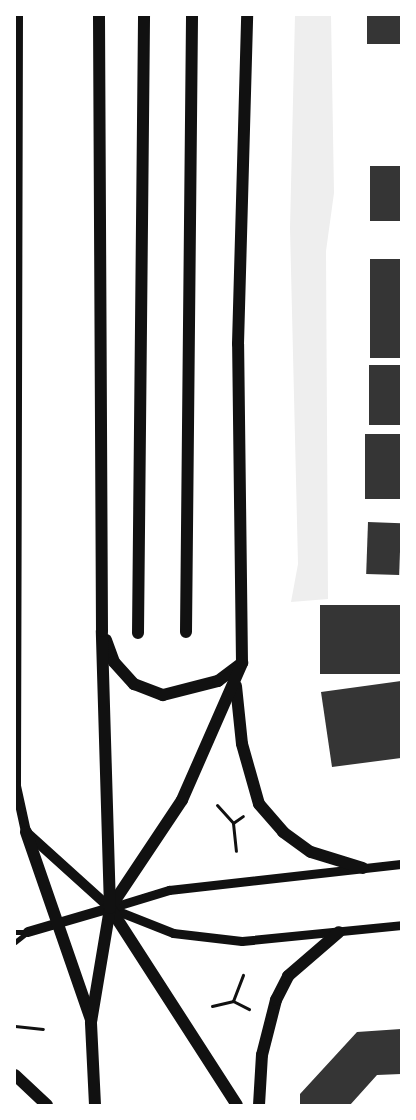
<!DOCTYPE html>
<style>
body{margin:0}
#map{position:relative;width:416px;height:1120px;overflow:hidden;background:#fff;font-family:Manrope,sans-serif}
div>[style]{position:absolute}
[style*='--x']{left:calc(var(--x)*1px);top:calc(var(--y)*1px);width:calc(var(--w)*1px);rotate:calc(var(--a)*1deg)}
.green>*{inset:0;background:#eee}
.building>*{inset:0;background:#353535;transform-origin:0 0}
.path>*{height:3px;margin:-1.5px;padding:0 1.5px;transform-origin:1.5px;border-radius:1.5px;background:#111}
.minor>*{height:5px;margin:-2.5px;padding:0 2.5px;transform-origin:2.5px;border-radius:2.5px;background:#111}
.tertiary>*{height:9px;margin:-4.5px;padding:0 4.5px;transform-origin:4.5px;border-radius:4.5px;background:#111}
.secondary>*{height:10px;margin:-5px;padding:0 5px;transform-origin:5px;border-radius:5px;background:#111}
.primary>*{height:12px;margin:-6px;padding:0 6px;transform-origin:6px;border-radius:6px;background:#111}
span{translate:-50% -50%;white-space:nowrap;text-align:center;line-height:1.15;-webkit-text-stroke:5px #fff;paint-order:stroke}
.frame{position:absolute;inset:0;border:16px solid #fff;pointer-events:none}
</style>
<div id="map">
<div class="green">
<div style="clip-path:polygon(295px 15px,331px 15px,334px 193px,326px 251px,328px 599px,291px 602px,298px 564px,290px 228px)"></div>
</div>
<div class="building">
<div style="left:367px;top:15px;width:34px;height:29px"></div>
<div style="left:370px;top:166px;width:31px;height:55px"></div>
<div style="left:370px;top:259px;width:31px;height:99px"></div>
<div style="left:369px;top:365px;width:32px;height:60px"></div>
<div style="left:365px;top:434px;width:36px;height:65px"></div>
<div style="left:368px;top:522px;width:33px;height:52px;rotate:2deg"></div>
<div style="left:401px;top:605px;width:69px;height:81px;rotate:90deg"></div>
<div style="clip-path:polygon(401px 681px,401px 758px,332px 767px,321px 692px)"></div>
<div style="clip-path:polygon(401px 1029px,401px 1074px,377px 1075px,350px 1105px,300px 1105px,300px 1094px,357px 1032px)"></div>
</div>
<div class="path">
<div style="--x:217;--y:805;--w:24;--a:48"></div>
<div style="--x:233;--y:823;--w:28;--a:84"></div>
<div style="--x:233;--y:823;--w:12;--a:-35"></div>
<div style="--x:233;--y:1001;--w:28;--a:-69"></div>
<div style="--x:212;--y:1006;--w:22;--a:-13"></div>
<div style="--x:233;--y:1001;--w:18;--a:27"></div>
<div style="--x:15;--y:1026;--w:28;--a:6"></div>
</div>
<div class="minor">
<div style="--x:15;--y:932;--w:13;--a:0"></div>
<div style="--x:15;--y:942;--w:16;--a:-38"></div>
</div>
<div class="tertiary">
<div style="--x:110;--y:908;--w:68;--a:21.6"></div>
<div style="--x:173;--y:933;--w:69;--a:6.6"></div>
<div style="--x:242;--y:941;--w:160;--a:-5.7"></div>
<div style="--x:110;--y:908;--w:62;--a:-17"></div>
<div style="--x:169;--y:890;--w:233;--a:-6.4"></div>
</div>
<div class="secondary">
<div style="--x:18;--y:15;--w:771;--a:90.15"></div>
<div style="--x:16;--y:786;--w:47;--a:77.7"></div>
<div style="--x:26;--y:832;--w:113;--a:42.1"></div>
<div style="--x:28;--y:932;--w:85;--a:-16.3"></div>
</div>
<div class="primary">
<div style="--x:186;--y:632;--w:617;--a:-89.44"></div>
<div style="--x:138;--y:633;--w:618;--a:-89.44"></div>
<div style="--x:106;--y:640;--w:23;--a:70"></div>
<div style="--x:114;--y:662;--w:30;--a:48"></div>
<div style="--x:134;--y:684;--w:31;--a:21"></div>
<div style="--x:163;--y:695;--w:57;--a:-14.3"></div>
<div style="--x:218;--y:681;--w:30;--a:-37"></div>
<div style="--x:236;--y:686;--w:58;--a:84.1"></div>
<div style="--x:242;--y:744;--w:62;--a:74.2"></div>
<div style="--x:259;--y:804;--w:37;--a:49"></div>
<div style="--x:283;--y:832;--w:34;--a:36"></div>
<div style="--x:311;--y:852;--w:54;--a:17.1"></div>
<div style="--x:26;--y:832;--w:199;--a:70.9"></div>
<div style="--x:110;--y:908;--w:130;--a:-56.3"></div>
<div style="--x:182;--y:800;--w:150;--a:-66.3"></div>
<div style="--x:242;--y:663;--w:319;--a:-90.7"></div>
<div style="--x:238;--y:344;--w:329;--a:-88.4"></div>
<div style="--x:110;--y:908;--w:234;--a:57.2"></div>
<div style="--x:15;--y:1075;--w:44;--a:43.2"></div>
<div style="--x:95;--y:1105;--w:83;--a:-92.8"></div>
<div style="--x:91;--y:1022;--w:116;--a:-80.5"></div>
<div style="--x:110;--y:908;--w:277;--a:-91.7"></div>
<div style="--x:102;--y:631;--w:616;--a:-90.28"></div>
<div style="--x:259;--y:1105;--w:50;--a:-86.6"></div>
<div style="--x:262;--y:1055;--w:57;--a:-75.7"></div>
<div style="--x:276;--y:1000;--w:27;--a:-63"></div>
<div style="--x:288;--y:976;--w:67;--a:-40.8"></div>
</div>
<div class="frame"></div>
</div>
